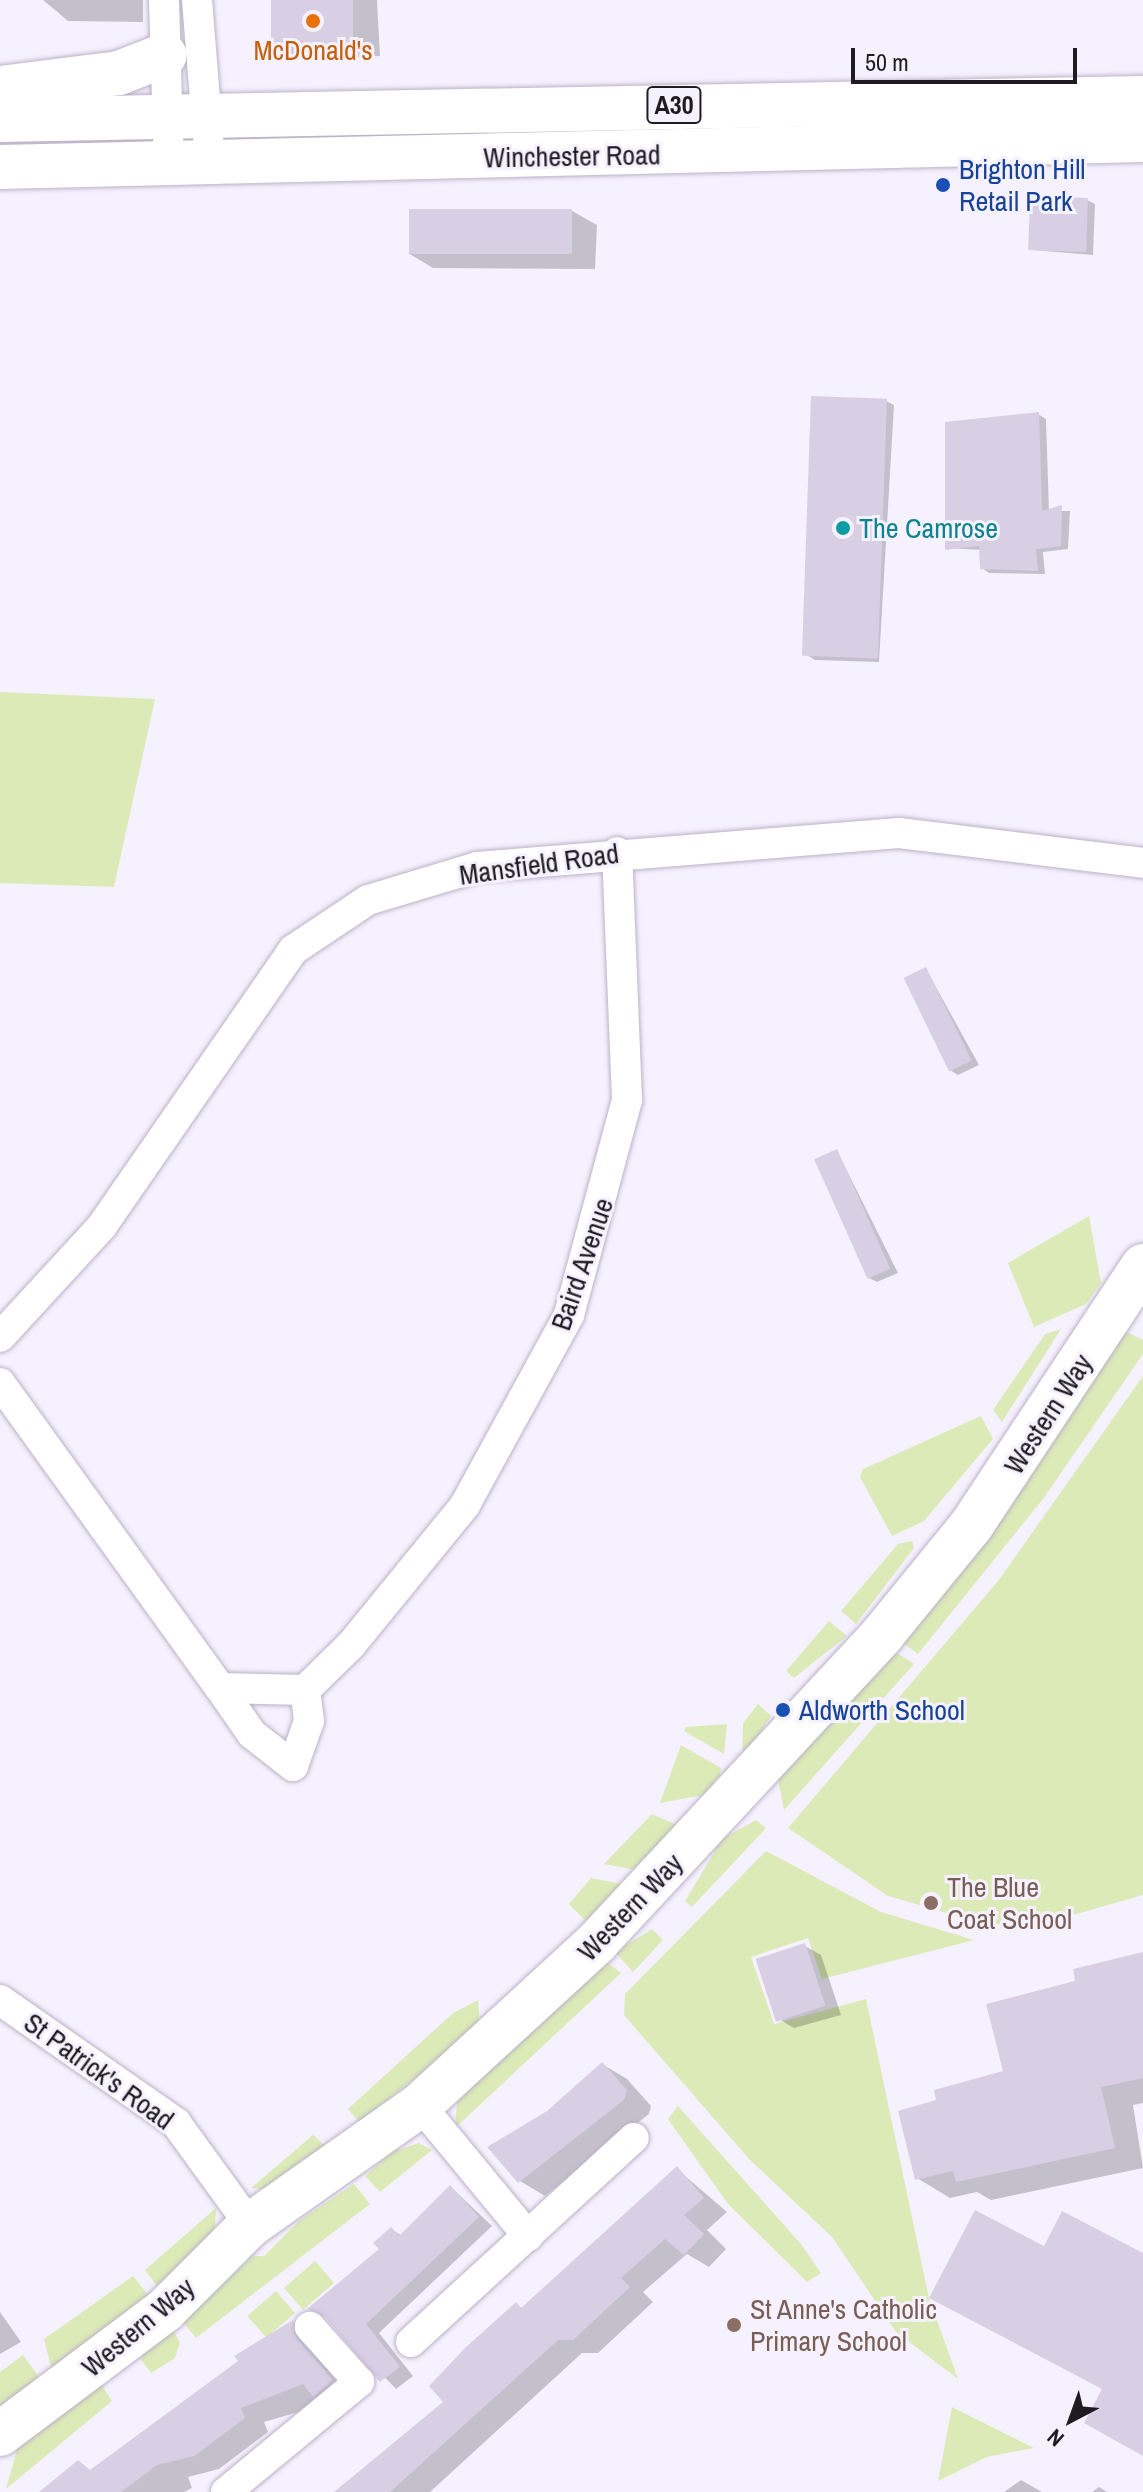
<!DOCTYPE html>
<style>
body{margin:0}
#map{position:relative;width:1143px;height:2492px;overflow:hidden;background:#f6f1fe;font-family:"Archivo Narrow",sans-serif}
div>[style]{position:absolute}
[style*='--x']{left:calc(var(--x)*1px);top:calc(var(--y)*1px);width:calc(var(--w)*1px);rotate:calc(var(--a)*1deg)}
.green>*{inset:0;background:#dceab7;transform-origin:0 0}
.shadow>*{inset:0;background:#0003}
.building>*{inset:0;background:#d8cfe5;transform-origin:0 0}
.roads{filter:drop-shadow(0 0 2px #bbb2c7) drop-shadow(0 0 2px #bbb2c7)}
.street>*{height:30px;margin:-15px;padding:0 15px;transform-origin:15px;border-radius:15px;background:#fff}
.secondary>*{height:44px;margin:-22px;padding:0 22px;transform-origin:22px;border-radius:22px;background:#fff}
.primary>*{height:44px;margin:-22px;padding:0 22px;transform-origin:22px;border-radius:22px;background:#fff}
.dots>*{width:22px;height:22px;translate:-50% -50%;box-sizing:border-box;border:4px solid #f6f1fe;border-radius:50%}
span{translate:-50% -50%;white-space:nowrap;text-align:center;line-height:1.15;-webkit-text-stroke:6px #f6f1fe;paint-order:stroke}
.shield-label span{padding:2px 6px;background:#f6f1fe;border:2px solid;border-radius:6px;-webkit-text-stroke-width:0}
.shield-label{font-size:26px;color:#1f1b23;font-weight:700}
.food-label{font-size:28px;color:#c56008}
.street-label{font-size:28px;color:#1f1b23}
.transit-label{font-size:28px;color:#164399}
.left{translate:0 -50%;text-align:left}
.culture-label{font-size:28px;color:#0d838f}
.education-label{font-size:28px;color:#785e54}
.north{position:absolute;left:1031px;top:2380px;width:80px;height:80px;-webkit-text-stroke:6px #f6f1fe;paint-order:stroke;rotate:221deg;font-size:22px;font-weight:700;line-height:32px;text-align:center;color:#1f1b23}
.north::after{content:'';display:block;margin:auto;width:28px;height:36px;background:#1f1b23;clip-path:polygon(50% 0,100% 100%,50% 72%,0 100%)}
.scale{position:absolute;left:851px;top:48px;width:226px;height:36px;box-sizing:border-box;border:4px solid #1f1b23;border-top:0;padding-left:10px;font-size:24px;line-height:28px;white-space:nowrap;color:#1f1b23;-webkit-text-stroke:6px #f6f1fe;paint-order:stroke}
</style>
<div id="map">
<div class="green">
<div style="clip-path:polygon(0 692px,155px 699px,114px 887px,0 883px)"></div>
<div style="clip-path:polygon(1089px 1216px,1101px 1283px,1086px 1304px,1034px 1327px,1008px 1263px)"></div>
<div style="clip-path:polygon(1061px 1329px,1002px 1422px,993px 1410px,1045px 1334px)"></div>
<div style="clip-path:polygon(1125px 1331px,1143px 1340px,1143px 1354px,1043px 1499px,918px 1654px,903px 1643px,1041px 1460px)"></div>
<div style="clip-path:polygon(1143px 1376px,1143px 1895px,1038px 1925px,984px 1924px,888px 1896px,788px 1828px,998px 1581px)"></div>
<div style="clip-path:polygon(981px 1416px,993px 1439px,924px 1521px,892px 1536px,860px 1477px,863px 1469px)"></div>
<div style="clip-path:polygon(912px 1541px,914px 1548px,856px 1624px,841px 1611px,898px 1544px)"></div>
<div style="clip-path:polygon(829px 1621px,847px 1636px,794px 1678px,786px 1671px)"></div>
<div style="clip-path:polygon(894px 1651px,914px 1664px,784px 1810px,778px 1780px)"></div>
<div style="clip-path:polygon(758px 1704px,771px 1716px,742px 1762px,743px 1723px)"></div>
<div style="clip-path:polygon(727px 1724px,724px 1754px,684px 1731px,686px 1727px)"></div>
<div style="clip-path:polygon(681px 1745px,721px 1768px,720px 1775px,704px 1795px,660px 1803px)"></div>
<div style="clip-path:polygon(652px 1814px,679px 1826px,636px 1870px,604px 1864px)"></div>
<div style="clip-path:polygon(756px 1820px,766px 1828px,692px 1907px,685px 1901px,722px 1839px)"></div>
<div style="clip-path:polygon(766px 1851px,881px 1912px,974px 1940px,822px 1979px,808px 1938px,751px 1957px,774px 2024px,866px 1999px,929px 2298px,958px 2379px,896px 2332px,832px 2237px,749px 2159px,624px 2015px,625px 1994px)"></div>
<div style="clip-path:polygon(591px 1878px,627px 1885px,587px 1922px,569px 1904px)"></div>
<div style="clip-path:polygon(652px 1929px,663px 1940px,633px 1972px,615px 1952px)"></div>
<div style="clip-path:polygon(604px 1960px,621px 1973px,455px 2128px,457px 2101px)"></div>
<div style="clip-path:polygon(478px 2000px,480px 2027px,359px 2122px,348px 2109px,453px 2013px)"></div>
<div style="clip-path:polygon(678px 2106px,801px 2244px,821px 2273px,807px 2282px,728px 2204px,668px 2119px)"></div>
<div style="clip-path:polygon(313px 2135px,329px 2149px,271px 2189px,251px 2188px)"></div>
<div style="clip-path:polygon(419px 2143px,432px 2150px,380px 2192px,365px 2176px,392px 2152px)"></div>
<div style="clip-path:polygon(354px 2184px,370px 2204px,196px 2338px,183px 2322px,253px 2256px,264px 2256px,300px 2220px)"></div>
<div style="clip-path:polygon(216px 2208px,214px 2243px,157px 2286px,145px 2270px)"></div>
<div style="left:315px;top:2261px;width:29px;height:41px;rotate:49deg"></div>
<div style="clip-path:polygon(133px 2276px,148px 2295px,52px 2371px,44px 2339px)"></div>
<div style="left:276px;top:2291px;width:29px;height:38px;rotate:49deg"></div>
<div style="clip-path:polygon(172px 2329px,180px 2342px,175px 2358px,151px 2373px,139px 2357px)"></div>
<div style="clip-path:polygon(23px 2355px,42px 2381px,0 2409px,0 2372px)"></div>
<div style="clip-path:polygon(101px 2384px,112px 2401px,6px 2489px,17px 2449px)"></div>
<div style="clip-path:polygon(952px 2407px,1034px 2448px,987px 2457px,938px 2481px)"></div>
</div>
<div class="shadow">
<div style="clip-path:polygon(43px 0,143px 0,143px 22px,68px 21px)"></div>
<div style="clip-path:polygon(273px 0,377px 0,380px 56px,301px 60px,276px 45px)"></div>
<div style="clip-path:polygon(1087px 200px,1095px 204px,1093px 255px,1032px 250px)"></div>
<div style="clip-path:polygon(572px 211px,597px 225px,595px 269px,433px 268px,408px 253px)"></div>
<div style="clip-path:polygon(886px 401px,894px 405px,879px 662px,815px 660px,807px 655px)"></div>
<div style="clip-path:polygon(1038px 414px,1046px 419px,1049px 511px,1070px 511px,1068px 549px,1043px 552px,1045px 574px,989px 573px,982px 568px,981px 550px,947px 548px)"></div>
<div style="clip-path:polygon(926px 969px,979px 1065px,958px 1075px,950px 1070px)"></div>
<div style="clip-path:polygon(837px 1151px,898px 1273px,877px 1282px,869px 1278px)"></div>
<div style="clip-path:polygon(805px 1946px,821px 1955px,841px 2015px,794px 2028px,777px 2018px)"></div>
<div style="clip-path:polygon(1143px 1954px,1143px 2103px,1133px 2105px,1143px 2168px,991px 2200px,977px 2192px,950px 2198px,917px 2178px,938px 2102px,1005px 2072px,1078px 1983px)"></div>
<div style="clip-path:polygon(602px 2064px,627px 2079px,651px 2106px,649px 2114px,545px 2196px,520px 2181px,548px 2112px)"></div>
<div style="clip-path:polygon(677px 2169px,727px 2212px,707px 2230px,726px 2249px,709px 2267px,687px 2254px,643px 2292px,653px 2302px,598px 2353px,582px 2353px,430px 2492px,336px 2492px,446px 2402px,516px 2305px,524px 2309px)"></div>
<div style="clip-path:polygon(451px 2187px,492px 2226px,379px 2333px,413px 2376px,396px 2389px,329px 2319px,310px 2309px,382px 2249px,391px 2229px,402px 2236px)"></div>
<div style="clip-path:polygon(0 2312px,21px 2342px,0 2354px)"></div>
<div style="clip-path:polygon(293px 2323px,317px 2336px,356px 2395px,264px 2422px,268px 2432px,219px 2469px,188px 2477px,192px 2488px,184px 2492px,64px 2492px,79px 2463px,92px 2471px)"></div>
<div style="clip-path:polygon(1021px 2480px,1042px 2492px,1004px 2492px)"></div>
<div style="clip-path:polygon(1099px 2487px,1107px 2492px,1092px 2492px)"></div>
</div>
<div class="building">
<div style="left:271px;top:0;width:82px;height:47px"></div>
<div style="left:1088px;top:198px;width:54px;height:58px;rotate:92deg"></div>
<div style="left:409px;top:209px;width:163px;height:45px"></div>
<div style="left:811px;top:396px;width:76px;height:260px;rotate:2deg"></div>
<div style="clip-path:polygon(1039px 412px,1042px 511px,1062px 505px,1061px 546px,1036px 549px,1038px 571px,980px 569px,979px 546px,945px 550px,945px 422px)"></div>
<div style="left:926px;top:967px;width:104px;height:25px;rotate:64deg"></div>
<div style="left:837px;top:1149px;width:131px;height:25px;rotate:66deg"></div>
<div style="left:805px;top:1943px;width:66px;height:52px;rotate:72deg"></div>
<div style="clip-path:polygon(1143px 1952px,1143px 2078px,1101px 2087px,1115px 2148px,956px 2182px,953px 2171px,915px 2180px,898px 2111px,936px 2100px,934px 2090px,1003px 2071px,986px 2004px,1075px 1981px,1073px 1969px)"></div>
<div style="clip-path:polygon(602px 2062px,627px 2090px,624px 2100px,518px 2183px,487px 2147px,547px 2111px)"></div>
<div style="clip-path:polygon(677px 2166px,704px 2198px,684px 2215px,704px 2234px,684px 2255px,665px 2239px,621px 2278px,630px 2287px,573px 2340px,558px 2340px,390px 2492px,334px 2492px,443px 2402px,429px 2386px,466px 2347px,516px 2302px,521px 2308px)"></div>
<div style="clip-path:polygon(450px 2185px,479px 2217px,366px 2324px,400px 2367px,380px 2382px,323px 2315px,307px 2309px,379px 2249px,373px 2243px,391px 2227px,399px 2236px)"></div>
<div style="clip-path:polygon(975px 2210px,1044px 2246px,1062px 2211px,1143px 2253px,1143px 2456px,1084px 2423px,1102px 2389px,929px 2298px)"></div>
<div style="clip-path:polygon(293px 2320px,297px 2339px,333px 2380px,313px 2397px,303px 2384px,241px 2408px,245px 2418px,194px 2456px,157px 2465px,121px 2492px,39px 2492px,78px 2460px,90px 2470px,238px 2361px,234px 2356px)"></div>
</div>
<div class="roads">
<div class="street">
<div style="--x:164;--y:0;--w:164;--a:88.3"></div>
<div style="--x:197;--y:0;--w:164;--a:85.4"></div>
<div style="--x:0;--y:1337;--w:151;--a:-47.4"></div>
<div style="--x:102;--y:1226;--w:336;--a:-55.3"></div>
<div style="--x:293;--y:950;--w:90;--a:-33.7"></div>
<div style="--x:368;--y:900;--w:114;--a:-16.8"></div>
<div style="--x:477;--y:867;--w:423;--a:-4.6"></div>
<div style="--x:899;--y:833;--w:246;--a:7"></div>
<div style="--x:0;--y:1383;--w:376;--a:54.2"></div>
<div style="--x:220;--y:1688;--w:85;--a:1.3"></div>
<div style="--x:305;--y:1690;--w:64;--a:-44.4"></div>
<div style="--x:351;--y:1645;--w:181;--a:-50.8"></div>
<div style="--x:465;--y:1505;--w:217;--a:-61.3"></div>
<div style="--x:569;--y:1315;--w:223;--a:-74.9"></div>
<div style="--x:627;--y:1100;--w:248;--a:-92.3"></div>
<div style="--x:220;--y:1688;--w:56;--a:55.2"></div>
<div style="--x:252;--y:1734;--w:52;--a:38"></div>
<div style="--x:293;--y:1766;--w:48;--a:-70.4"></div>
<div style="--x:309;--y:1721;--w:31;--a:-97"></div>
<div style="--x:0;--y:2000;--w:215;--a:34.9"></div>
<div style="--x:176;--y:2123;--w:126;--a:54"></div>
<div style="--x:420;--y:2105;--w:170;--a:50.5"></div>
<div style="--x:411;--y:2342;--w:302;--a:-42.5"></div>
<div style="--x:226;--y:2492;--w:173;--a:-39.6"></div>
<div style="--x:359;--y:2382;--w:74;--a:-131.7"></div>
</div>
<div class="secondary">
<div style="--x:0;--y:2434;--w:206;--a:-36.9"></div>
<div style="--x:165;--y:2310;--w:120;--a:-45"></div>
<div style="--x:250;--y:2225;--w:208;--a:-35.2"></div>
<div style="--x:420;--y:2105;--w:241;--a:-42.6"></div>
<div style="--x:597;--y:1942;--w:419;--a:-47.1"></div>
<div style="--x:882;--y:1635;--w:141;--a:-50.8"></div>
<div style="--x:971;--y:1526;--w:312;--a:-56.5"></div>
</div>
<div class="primary">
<div style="--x:0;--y:88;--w:120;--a:-7.2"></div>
<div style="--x:119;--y:73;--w:49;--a:-21.4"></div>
<div style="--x:0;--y:120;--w:1143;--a:-1.1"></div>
<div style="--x:0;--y:167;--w:1143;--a:-1.35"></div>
</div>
</div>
<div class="dots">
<div style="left:313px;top:21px;background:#e8710a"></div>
<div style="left:943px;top:185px;background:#1a4fb4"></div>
<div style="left:843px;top:528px;background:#0f9aa8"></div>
<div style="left:783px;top:1710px;background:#1a4fb4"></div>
<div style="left:931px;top:1903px;background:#8d6e63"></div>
<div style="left:734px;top:2325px;background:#8d6e63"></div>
</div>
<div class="shield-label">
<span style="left:674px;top:105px">A30</span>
</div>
<div class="food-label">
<span style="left:313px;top:50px">McDonald's</span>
</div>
<div class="street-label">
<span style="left:572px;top:156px;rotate:-1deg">Winchester Road</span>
<span style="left:539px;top:864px;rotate:-8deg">Mansfield Road</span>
<span style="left:582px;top:1264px;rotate:-71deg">Baird Avenue</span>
<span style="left:1048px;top:1414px;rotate:-57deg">Western Way</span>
<span style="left:630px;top:1907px;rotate:-46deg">Western Way</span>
<span style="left:99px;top:2071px;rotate:36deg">St Patrick's Road</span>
<span style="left:138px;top:2327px;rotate:-40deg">Western Way</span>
</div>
<div class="transit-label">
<span class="left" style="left:959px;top:185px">Brighton Hill<br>Retail Park</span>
<span class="left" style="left:799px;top:1710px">Aldworth School</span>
</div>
<div class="culture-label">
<span class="left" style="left:859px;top:528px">The Camrose</span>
</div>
<div class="education-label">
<span class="left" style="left:947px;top:1903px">The Blue<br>Coat School</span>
<span class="left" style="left:750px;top:2325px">St Anne's Catholic<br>Primary School</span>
</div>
<div class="north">N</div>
<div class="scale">50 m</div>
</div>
